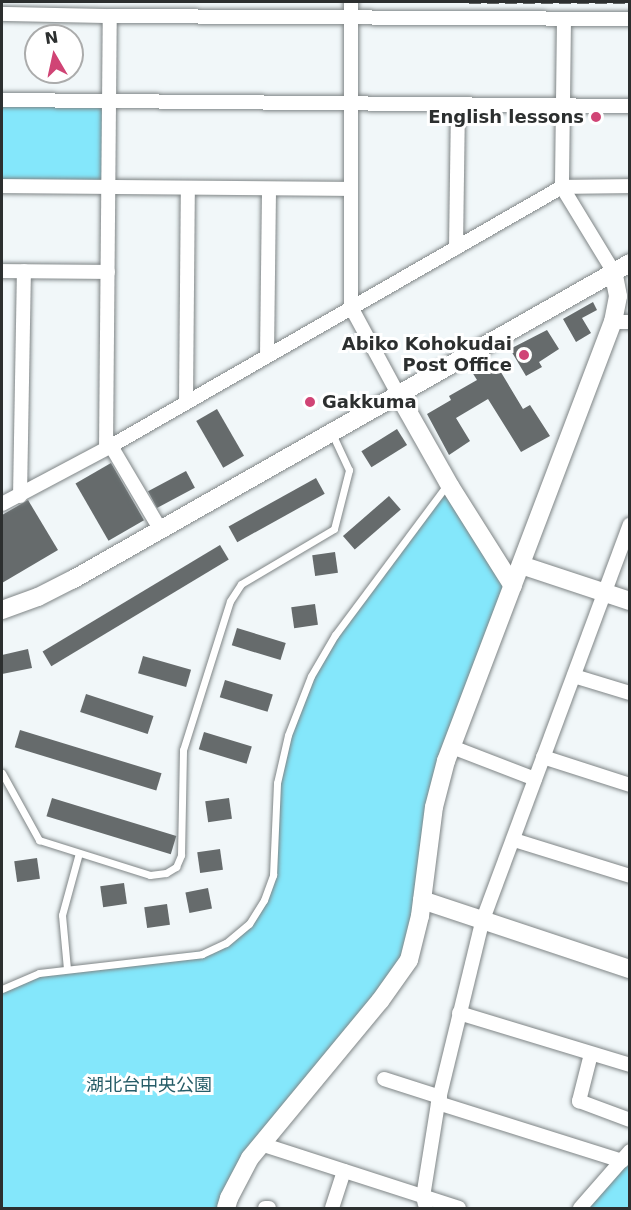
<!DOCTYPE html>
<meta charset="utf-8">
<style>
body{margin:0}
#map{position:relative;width:631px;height:1210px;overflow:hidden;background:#f1f7f9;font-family:"DejaVu Sans","Noto Sans JP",sans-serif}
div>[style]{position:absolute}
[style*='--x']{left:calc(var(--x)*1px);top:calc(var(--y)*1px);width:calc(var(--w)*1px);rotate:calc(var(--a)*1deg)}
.green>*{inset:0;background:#84e7fb;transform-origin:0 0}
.building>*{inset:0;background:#666b6c;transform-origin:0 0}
.roads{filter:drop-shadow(0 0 2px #7f8586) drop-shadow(0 0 2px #7f8586)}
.lane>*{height:7px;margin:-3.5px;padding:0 3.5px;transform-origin:3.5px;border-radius:3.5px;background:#fff}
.street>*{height:14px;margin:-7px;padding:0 7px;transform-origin:7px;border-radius:7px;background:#fff}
.secondary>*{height:18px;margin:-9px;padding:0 9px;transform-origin:9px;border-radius:9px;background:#fff}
.rail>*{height:4px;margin-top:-2px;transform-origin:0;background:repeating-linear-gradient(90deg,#606464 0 12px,transparent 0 18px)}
.dots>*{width:16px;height:16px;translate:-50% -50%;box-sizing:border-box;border:3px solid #fff;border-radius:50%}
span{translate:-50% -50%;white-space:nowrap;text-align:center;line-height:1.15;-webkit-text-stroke:6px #fff;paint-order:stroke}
.poi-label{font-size:18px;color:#2c2f2f;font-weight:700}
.right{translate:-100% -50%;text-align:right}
.left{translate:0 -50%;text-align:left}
.park-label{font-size:18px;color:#265c67}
.frame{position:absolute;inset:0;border:3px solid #2c2f2f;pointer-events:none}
.north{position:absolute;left:24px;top:24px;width:60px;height:60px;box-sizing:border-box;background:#fff;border:2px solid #abacac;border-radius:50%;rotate:351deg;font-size:16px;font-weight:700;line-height:24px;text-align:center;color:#2c2f2f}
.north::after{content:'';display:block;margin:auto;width:21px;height:27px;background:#d04475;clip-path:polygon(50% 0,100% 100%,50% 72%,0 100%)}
</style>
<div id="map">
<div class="green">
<div style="left:2px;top:100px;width:107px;height:86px;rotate:1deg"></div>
<div style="clip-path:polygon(448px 483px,513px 586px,446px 761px,409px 960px,250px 1158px,226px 1208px,2px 1208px,2px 989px,30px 975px,215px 949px,249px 924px,269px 887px,275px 805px,283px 756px,322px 656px)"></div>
<div style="clip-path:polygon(629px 1151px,629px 1208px,580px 1208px)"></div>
</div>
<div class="building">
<div style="clip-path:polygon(593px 302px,597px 310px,582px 318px,591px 333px,576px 342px,563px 319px)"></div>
<div style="clip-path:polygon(547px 330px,559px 349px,539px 362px,542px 367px,526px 376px,510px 349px)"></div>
<div style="clip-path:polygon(493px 359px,523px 409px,530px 405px,550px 436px,521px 452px,488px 399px,456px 418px,470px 441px,449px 455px,427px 414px,451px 400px,449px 396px,477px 380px,472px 372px)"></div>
<div style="left:217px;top:409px;width:54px;height:24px;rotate:60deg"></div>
<div style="left:397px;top:429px;width:19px;height:42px;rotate:58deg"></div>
<div style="left:111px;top:463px;width:66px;height:41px;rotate:60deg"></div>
<div style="left:186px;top:471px;width:19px;height:43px;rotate:62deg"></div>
<div style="left:316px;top:478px;width:18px;height:100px;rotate:61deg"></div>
<div style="left:389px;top:496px;width:18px;height:61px;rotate:49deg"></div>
<div style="clip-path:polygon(28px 500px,58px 550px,2px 583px,2px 515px)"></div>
<div style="left:220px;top:545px;width:17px;height:207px;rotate:59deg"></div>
<div style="left:335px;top:552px;width:21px;height:23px;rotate:82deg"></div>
<div style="left:315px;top:604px;width:21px;height:24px;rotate:82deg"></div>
<div style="left:237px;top:628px;width:51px;height:18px;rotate:17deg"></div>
<div style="clip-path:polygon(28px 649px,32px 668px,2px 674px,2px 655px)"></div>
<div style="left:143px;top:656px;width:50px;height:18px;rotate:16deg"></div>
<div style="left:225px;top:680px;width:50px;height:18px;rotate:17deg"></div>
<div style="left:86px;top:694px;width:71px;height:19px;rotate:18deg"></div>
<div style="left:20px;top:730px;width:148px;height:18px;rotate:17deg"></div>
<div style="left:204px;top:732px;width:50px;height:18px;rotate:17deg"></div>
<div style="left:52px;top:798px;width:130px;height:19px;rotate:17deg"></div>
<div style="left:229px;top:798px;width:21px;height:24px;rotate:82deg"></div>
<div style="left:220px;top:849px;width:21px;height:23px;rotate:82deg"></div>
<div style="left:37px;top:858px;width:21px;height:23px;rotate:82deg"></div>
<div style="left:124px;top:883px;width:21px;height:24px;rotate:82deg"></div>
<div style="left:208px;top:888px;width:21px;height:23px;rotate:79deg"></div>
<div style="left:167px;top:904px;width:21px;height:23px;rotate:82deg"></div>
</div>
<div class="roads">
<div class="lane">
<div style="--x:2;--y:773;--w:77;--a:61.1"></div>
<div style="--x:39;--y:840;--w:116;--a:17.5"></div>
<div style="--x:150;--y:875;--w:16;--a:-7"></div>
<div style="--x:166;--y:873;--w:12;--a:-31"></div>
<div style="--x:176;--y:867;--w:13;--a:-67"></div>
<div style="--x:181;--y:855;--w:105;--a:-88.9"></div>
<div style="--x:183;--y:750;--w:156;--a:-72.5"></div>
<div style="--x:230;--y:601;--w:20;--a:-57"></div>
<div style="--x:241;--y:584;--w:108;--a:-30.6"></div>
<div style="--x:334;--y:529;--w:61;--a:-75.7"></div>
<div style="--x:349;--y:470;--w:40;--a:-115"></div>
<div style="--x:67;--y:969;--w:54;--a:-95.3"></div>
<div style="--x:62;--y:915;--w:64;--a:-74.7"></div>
<div style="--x:2;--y:989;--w:40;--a:-23.4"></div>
<div style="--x:39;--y:973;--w:164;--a:-6.6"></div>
<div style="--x:202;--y:954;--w:26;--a:-25"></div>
<div style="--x:226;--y:943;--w:30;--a:-40"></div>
<div style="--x:249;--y:924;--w:28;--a:-58"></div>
<div style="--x:264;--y:900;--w:27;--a:-70"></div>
<div style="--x:273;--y:875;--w:92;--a:-87.5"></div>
<div style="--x:277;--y:783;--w:49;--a:-77.1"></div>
<div style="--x:288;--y:735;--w:63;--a:-68.7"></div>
<div style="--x:311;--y:676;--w:48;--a:-59.7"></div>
<div style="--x:335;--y:635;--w:187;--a:-53.3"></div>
</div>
<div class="street">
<div style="--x:351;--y:2;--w:305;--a:90"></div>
<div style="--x:351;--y:307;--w:99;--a:61.6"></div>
<div style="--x:2;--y:14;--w:108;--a:1.1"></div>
<div style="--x:564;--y:19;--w:168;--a:90.7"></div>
<div style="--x:562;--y:187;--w:98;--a:58.7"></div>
<div style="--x:2;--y:100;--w:628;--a:0.55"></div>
<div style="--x:2;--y:186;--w:349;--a:0.5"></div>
<div style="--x:456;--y:248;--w:143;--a:-89.2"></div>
<div style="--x:2;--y:271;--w:106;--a:0.5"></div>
<div style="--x:613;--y:322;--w:17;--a:0"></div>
<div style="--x:267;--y:355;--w:166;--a:-89.3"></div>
<div style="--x:186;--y:402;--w:214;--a:-89.5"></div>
<div style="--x:111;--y:446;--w:96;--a:59.4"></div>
<div style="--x:106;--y:448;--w:432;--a:-89.5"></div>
<div style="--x:110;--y:16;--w:520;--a:0.33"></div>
<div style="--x:20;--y:496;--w:225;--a:-89"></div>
<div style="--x:2;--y:504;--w:123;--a:-28"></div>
<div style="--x:111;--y:446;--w:520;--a:-29.87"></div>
<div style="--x:562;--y:187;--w:68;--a:-0.8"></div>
<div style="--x:574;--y:676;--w:59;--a:16.9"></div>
<div style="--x:452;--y:747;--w:89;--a:21.1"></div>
<div style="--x:543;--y:757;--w:91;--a:17.8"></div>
<div style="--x:514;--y:840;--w:121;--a:17.2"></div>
<div style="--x:459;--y:1013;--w:179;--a:16.9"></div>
<div style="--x:591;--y:1054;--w:49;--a:104.3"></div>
<div style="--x:579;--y:1101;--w:54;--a:20.4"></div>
<div style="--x:384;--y:1079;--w:59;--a:17.8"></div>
<div style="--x:438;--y:1103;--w:193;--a:17.5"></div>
<div style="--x:261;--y:1144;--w:208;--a:17.9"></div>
<div style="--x:265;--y:1208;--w:4;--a:0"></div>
<div style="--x:332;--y:1208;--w:39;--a:-72"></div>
<div style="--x:426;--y:1208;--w:11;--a:-105"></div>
<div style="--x:423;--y:1197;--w:95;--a:-80.9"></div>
<div style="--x:438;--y:1103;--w:186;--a:-76.3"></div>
<div style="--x:482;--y:922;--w:424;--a:-69.6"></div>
<div style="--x:580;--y:1208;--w:76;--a:-48.7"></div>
</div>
<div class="secondary">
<div style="--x:398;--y:394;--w:106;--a:60.5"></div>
<div style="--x:450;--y:486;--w:118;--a:57.8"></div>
<div style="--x:521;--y:565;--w:115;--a:18.3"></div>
<div style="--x:2;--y:610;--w:38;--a:-20"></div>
<div style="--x:38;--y:597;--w:38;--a:-27"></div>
<div style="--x:72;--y:580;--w:642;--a:-29.6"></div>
<div style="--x:422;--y:900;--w:219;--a:18.4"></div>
<div style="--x:226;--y:1208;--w:10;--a:-73"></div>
<div style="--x:229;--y:1198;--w:45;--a:-62.3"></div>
<div style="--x:250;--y:1158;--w:204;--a:-50.4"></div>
<div style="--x:380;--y:1001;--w:50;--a:-54.7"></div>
<div style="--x:409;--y:960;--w:45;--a:-76"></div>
<div style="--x:420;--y:916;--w:110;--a:-82.7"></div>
<div style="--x:434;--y:807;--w:48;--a:-75.4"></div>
<div style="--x:446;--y:761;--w:470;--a:-69.2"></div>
<div style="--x:613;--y:322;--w:26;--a:-79"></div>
<div style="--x:618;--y:296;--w:25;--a:-101"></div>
</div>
</div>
<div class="rail">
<div style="--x:469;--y:2;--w:161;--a:0"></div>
</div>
<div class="dots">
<div style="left:596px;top:117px;background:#d04475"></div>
<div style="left:524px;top:355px;background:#d04475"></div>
<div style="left:310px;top:402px;background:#d04475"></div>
</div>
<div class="poi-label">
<span class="right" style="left:584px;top:117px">English lessons</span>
<span class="right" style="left:512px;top:355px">Abiko Kohokudai<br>Post Office</span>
<span class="left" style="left:322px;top:402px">Gakkuma</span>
</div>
<div class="park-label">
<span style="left:149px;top:1085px">湖北台中央公園</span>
</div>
<div class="frame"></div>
<div class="north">N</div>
</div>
